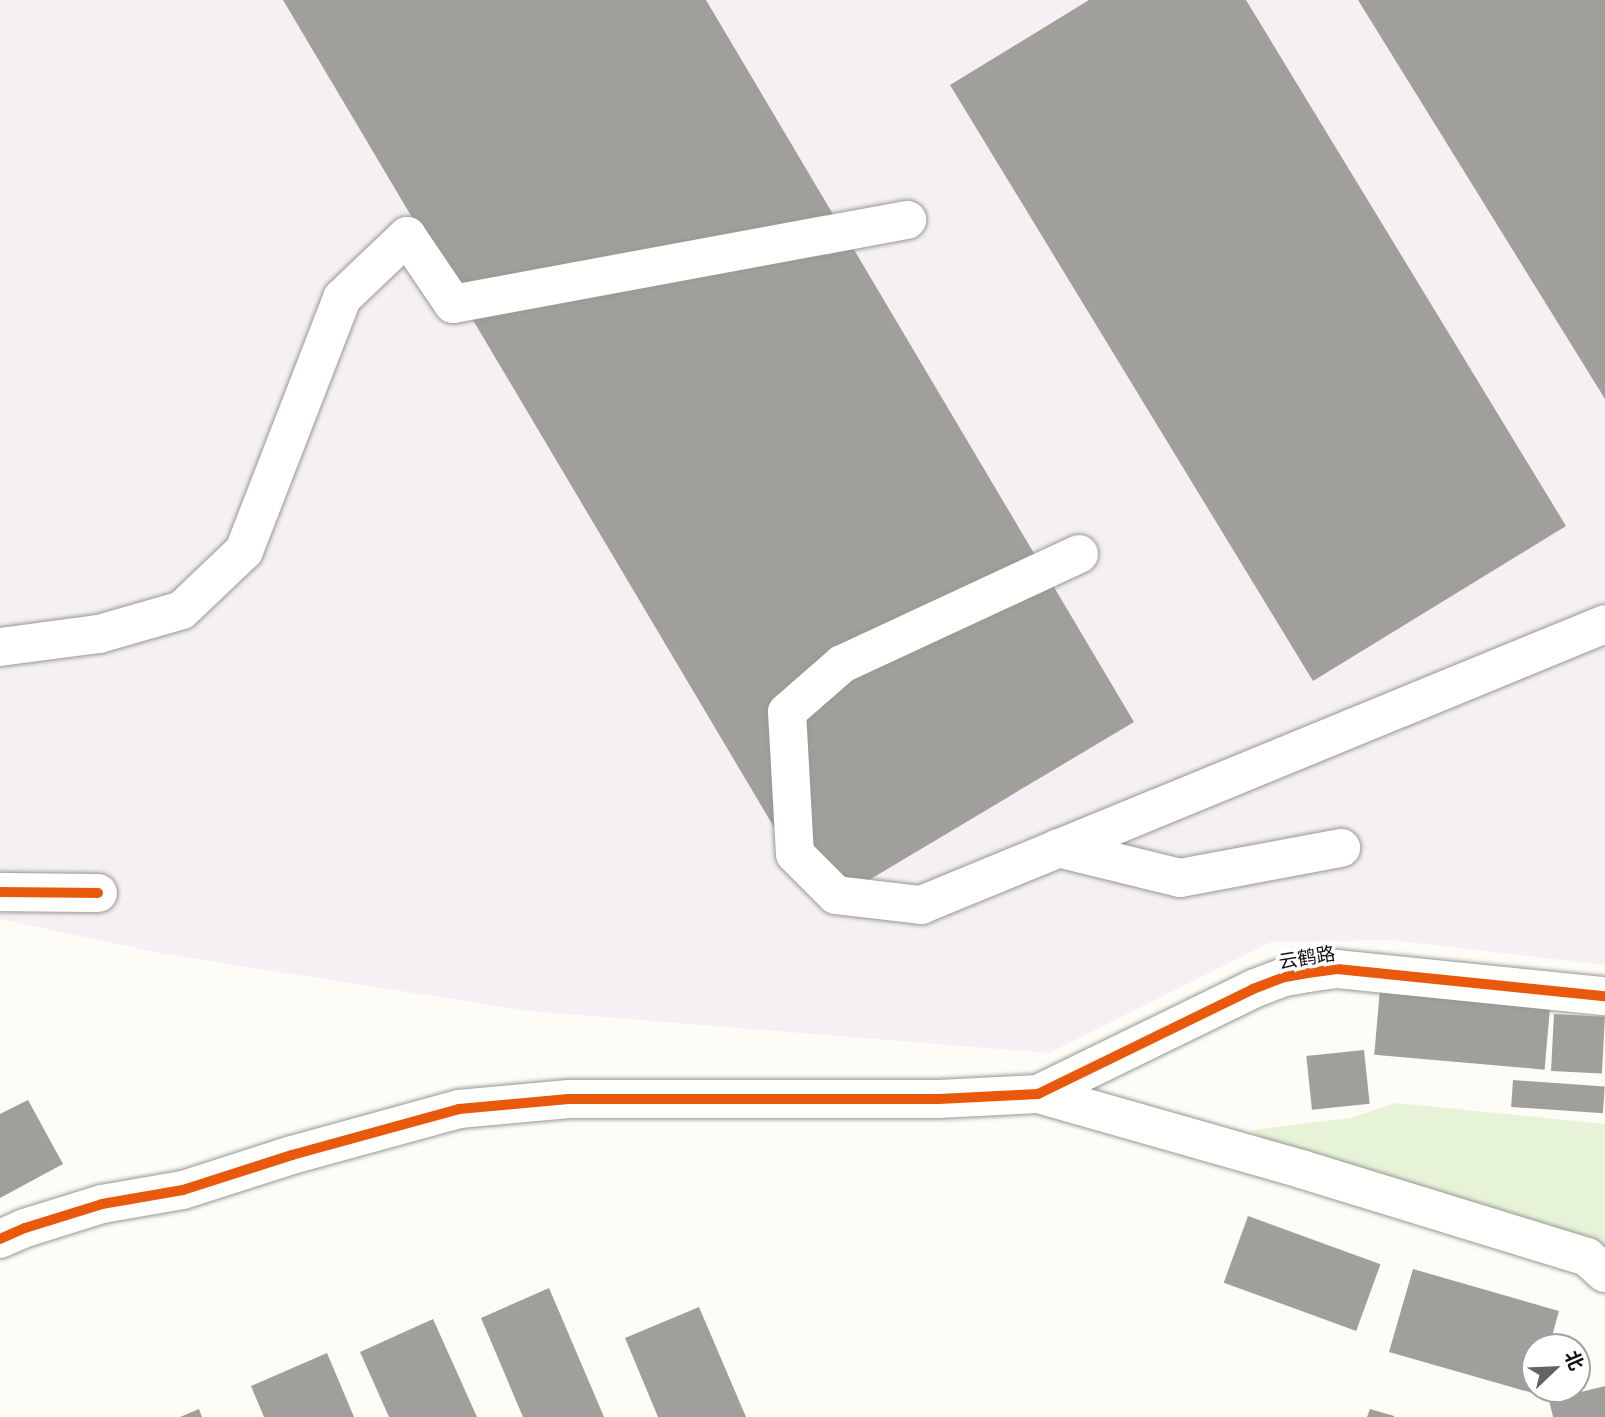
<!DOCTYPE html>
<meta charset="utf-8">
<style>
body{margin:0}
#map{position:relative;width:1605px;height:1417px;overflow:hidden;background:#fdfcf7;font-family:"Crimson Pro","Noto Sans SC",serif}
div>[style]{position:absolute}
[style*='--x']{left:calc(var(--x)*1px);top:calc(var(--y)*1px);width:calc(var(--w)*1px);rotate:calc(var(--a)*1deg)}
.industrial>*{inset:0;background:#f5f0f3}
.green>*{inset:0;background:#e7f3d7}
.building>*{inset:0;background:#a19f9c;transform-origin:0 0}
.roads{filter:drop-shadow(0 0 2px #979795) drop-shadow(0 0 2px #979795)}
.minor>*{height:38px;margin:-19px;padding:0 19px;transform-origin:19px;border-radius:19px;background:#fffffe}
.cycleway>*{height:10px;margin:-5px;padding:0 5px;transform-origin:5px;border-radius:5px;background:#e8590c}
span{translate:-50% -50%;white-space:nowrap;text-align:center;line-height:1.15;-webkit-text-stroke:7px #fff;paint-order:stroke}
.street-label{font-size:19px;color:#111}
.north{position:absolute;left:1521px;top:1333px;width:70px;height:70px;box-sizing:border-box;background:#fff;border:2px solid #a0a0a0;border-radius:50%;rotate:67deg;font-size:19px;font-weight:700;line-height:28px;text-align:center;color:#111}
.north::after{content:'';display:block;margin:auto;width:24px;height:32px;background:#646362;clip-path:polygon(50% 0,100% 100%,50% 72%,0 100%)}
</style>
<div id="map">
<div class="industrial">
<div style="clip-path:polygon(0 0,1605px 0,1605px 965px,1391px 940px,1271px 942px,1049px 1053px,530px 1011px,164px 954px,0 919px)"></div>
</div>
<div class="green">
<div style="clip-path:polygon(1396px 1103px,1605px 1124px,1605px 1253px,1272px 1148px,1251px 1130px,1350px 1118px)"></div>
</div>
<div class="building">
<div style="clip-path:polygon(283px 0,706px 0,1134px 722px,822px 908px)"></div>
<div style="clip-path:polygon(1089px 0,1246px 0,1566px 526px,1313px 681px,950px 85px)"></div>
<div style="clip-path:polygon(1358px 0,1605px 0,1605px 399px)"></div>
<div style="left:1380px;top:989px;width:171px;height:66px;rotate:5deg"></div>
<div style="left:1554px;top:1014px;width:51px;height:57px;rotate:3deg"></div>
<div style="left:1364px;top:1050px;width:54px;height:58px;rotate:84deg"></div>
<div style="left:1513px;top:1080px;width:92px;height:27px;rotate:4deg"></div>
<div style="clip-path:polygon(28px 1100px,63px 1164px,0 1198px,0 1114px)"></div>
<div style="left:1248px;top:1216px;width:141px;height:71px;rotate:20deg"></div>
<div style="clip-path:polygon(1413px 1269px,1559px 1311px,1549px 1347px,1535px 1347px,1536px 1394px,1389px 1352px)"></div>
<div style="clip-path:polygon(549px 1288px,604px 1417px,523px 1417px,481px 1318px)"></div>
<div style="clip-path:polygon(699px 1307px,746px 1417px,658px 1417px,625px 1338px)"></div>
<div style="clip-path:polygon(433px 1319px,477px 1417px,389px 1417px,360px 1352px)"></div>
<div style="clip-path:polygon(327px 1353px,354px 1417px,264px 1417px,251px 1386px)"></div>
<div style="clip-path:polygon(1605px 1386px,1605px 1417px,1553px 1417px,1549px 1400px)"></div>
<div style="clip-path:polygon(199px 1409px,202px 1417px,180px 1417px)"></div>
<div style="clip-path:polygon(1370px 1409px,1394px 1416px,1394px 1417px,1367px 1417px)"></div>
</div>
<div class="roads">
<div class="minor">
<div style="--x:1079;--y:554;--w:261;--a:155.1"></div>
<div style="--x:842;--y:664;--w:73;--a:138.9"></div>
<div style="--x:787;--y:712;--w:142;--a:86.8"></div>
<div style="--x:795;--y:854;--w:58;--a:45"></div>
<div style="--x:836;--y:895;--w:86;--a:6.7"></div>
<div style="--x:921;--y:905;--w:739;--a:-22.33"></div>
<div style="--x:0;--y:647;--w:100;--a:-7.5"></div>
<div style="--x:99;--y:634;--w:86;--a:-16.1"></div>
<div style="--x:182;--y:610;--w:86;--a:-43.6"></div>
<div style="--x:244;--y:551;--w:271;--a:-68.8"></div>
<div style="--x:342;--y:298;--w:90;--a:-43.6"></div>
<div style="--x:407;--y:236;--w:82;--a:55.9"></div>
<div style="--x:453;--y:304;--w:462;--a:-10.5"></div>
<div style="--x:1058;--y:848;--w:126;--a:13.8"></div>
<div style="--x:1180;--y:878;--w:164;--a:-10.6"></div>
<div style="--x:0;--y:892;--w:98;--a:0.6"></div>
<div style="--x:1038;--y:1094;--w:239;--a:-26"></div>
<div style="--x:1253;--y:989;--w:34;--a:-21"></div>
<div style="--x:1285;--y:977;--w:23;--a:-10"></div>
<div style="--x:1308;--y:973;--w:29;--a:-8"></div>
<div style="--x:1337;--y:969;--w:269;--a:5.8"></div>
<div style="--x:0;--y:1239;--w:27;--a:-24"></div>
<div style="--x:25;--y:1228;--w:81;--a:-17.3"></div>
<div style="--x:102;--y:1204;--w:82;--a:-9.8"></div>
<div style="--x:183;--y:1190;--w:114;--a:-17.8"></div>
<div style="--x:292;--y:1155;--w:173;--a:-15.4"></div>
<div style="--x:459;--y:1109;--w:110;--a:-5.2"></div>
<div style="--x:569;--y:1099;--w:370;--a:0"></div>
<div style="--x:939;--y:1099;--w:99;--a:-2.9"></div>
<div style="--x:1038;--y:1094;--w:273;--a:15.9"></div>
<div style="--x:1301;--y:1169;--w:299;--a:17.1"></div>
<div style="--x:1587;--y:1257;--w:24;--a:42"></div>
</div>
</div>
<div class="cycleway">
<div style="--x:0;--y:892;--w:98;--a:0.6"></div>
<div style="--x:0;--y:1239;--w:27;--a:-24"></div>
<div style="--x:25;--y:1228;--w:81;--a:-17.3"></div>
<div style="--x:102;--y:1204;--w:82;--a:-9.8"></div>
<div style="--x:183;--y:1190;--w:114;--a:-17.8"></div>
<div style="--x:292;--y:1155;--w:173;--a:-15.4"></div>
<div style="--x:459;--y:1109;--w:110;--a:-5.2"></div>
<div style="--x:569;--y:1099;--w:370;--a:0"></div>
<div style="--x:939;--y:1099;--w:99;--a:-2.9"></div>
<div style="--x:1038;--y:1094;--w:239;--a:-26"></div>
<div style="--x:1253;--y:989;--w:34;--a:-21"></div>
<div style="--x:1285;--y:977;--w:23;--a:-10"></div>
<div style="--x:1308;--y:973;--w:29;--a:-8"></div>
<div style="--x:1337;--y:969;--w:269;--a:5.8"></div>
</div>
<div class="street-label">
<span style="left:1307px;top:958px;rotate:-9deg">云鹤路</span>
</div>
<div class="north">北</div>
</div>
